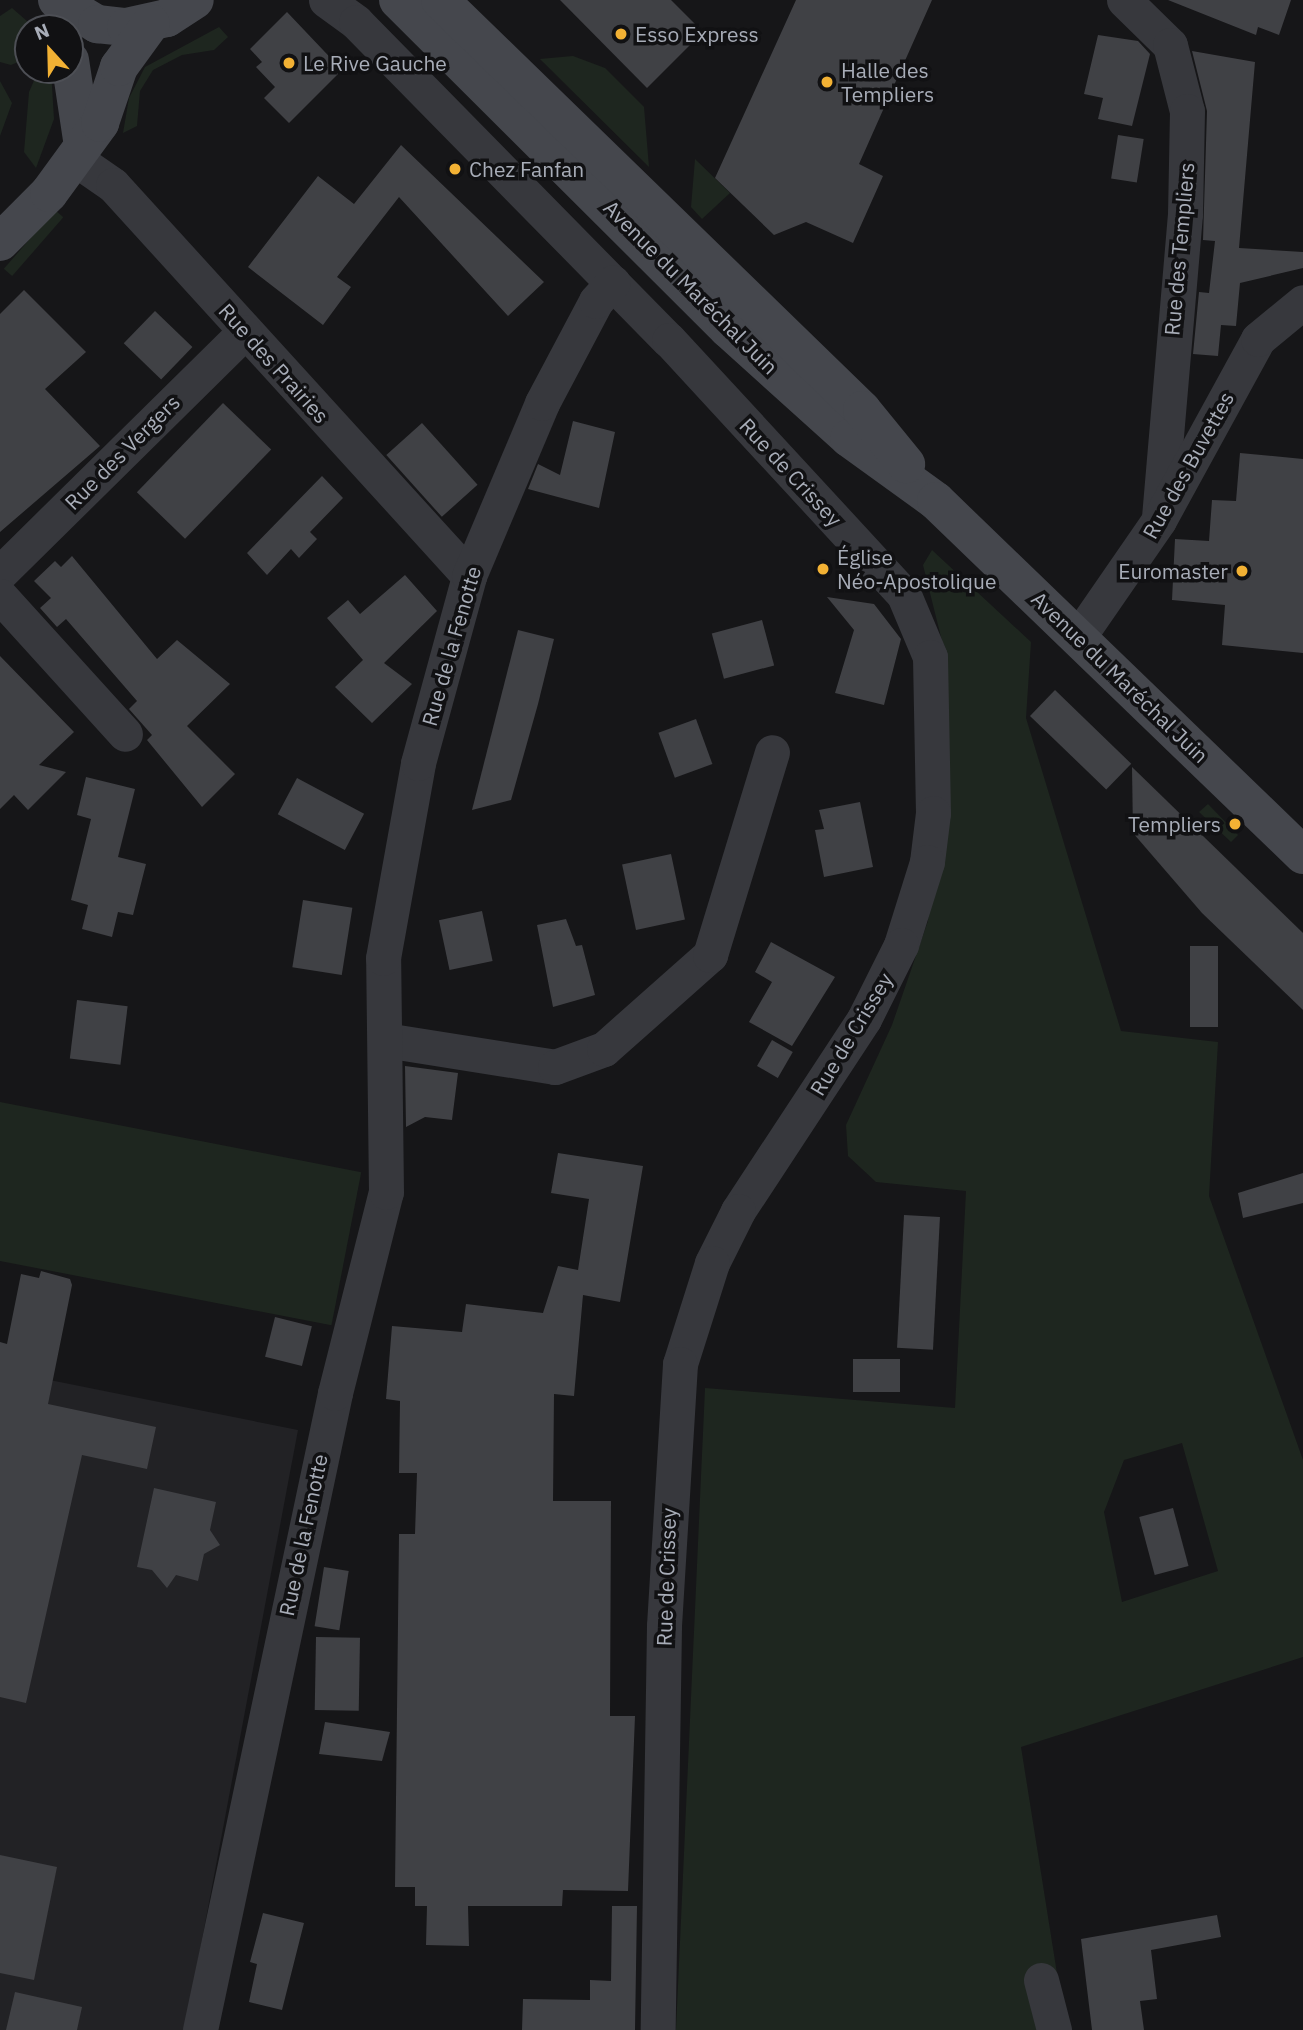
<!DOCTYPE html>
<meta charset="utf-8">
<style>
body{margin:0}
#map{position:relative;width:1303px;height:2030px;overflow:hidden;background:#161618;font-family:"IBM Plex Sans",sans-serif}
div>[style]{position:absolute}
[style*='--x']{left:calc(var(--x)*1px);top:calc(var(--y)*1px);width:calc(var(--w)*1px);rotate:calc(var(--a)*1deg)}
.built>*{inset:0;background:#222225}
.green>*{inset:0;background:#1e261f;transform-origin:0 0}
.building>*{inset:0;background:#404145;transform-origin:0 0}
.street>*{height:35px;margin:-17.5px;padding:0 17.5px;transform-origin:17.5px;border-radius:17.5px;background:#37383d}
.secondary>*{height:38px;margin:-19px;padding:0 19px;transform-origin:19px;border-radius:19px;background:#45474d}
.dots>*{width:19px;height:19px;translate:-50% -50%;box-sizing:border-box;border:4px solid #111113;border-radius:50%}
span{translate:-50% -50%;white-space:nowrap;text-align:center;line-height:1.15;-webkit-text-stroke:7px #111113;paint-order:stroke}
.poi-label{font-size:21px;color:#a8adb8}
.left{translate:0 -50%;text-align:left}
.right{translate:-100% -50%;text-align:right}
.street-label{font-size:21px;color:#a8adb8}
.north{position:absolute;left:14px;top:14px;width:70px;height:70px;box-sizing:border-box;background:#111113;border:2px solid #4d4f55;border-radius:50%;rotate:338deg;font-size:19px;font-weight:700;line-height:28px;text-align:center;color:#a8adb8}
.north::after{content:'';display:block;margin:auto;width:24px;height:32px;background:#f2b134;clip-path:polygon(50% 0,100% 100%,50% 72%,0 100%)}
</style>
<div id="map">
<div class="built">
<div style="clip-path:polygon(0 1370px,298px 1430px,185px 2030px,0 2030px)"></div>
</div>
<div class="green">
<div style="clip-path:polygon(12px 8px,35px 28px,28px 28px,28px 58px,11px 65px,0 62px,0 16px)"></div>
<div style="clip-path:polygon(219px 27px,228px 37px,214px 50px,182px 55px,153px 70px,140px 91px,137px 126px,123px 133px,129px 98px,145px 67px)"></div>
<div style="clip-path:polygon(573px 56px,605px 68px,644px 107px,649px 167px,540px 59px)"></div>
<div style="clip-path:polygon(51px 70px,54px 119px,36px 168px,24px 152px,29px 92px,36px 76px)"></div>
<div style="clip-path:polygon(0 81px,12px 103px,0 136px)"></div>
<div style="clip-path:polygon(695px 159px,730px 193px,702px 219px,691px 207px)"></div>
<div style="left:55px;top:210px;width:11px;height:78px;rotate:41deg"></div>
<div style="clip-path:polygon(evenodd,932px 550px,1031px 642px,1026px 718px,1121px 1031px,1218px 1042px,1209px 1196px,1303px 1460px,1303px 1657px,1021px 1747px,1066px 2030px,676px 2030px,705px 1388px,955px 1408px,966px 1191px,876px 1182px,848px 1156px,846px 1125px,892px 1025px,928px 921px,942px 641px,923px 565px,932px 550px,1182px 1443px,1218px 1571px,1122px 1602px,1104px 1512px,1124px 1460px,1182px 1443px)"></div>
<div style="clip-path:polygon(1208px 804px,1238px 835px,1231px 842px,1199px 812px)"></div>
<div style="left:0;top:1102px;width:368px;height:156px;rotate:11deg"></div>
</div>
<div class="building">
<div style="clip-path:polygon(560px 0,671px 0,703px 32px,647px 88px)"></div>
<div style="clip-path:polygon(796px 0,932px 0,859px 164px,883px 176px,853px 243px,806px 222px,774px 235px,715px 178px)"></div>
<div style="clip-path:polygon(1168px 0,1291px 0,1279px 35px,1258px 27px,1256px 35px)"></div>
<div style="clip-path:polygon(287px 12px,342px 70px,289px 123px,264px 98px,275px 87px,256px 67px,262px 62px,250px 49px)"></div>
<div style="clip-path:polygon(1098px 35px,1138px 41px,1150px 54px,1132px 126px,1098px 119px,1103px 98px,1084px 94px)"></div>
<div style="clip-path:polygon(1192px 51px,1255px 62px,1239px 248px,1303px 252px,1303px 268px,1240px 283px,1236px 326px,1221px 325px,1218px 356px,1193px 354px,1199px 292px,1209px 293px,1215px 241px,1203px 240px,1207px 111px)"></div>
<div style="left:1118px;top:135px;width:26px;height:44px;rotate:9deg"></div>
<div style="clip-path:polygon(401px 145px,544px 282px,508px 316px,399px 197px,337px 277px,351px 287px,323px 325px,248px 267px,318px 176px,354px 204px)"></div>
<div style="clip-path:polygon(24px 290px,86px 352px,45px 389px,100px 446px,0 532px,0 314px)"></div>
<div style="left:155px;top:311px;width:52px;height:45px;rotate:44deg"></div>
<div style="left:223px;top:403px;width:67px;height:124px;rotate:44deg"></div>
<div style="clip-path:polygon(573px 421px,615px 432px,599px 508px,528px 489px,538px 464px,560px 475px)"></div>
<div style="left:422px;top:423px;width:83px;height:48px;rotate:48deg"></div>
<div style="clip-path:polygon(1240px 453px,1303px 459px,1303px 653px,1222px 645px,1225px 605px,1172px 600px,1175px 539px,1209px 541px,1212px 500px,1236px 501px)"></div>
<div style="clip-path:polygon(322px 476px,343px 498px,310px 532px,317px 539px,299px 558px,291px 549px,267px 575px,247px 553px)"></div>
<div style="clip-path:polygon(72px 556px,157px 659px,177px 640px,230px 684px,187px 726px,235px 774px,202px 807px,147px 740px,152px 735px,129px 709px,137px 701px,66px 619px,57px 627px,40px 608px,51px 598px,34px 581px,55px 561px,61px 567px)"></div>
<div style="clip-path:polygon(405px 575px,437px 611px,384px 663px,412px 684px,372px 723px,335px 687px,363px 660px,327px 618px,348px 600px,360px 614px)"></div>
<div style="clip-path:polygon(827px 597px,874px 604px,901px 639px,884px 705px,835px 693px,854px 630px)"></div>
<div style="left:762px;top:620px;width:47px;height:52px;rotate:75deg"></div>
<div style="clip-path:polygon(518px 630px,554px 639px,538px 704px,511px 800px,472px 810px)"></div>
<div style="clip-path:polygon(0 656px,74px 732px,39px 765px,66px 772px,28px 810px,14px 795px,0 809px)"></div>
<div style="left:1055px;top:690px;width:106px;height:36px;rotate:44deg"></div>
<div style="left:696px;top:719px;width:48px;height:40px;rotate:70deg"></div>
<div style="clip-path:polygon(1132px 767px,1303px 933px,1303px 1010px,1202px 913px,1133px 833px)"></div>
<div style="clip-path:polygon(86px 777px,135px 789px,118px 857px,146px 864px,133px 915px,118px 912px,112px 937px,82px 929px,88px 905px,71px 900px,91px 819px,77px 815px)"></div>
<div style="left:297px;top:778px;width:76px;height:41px;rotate:28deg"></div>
<div style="clip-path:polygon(860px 802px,873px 867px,824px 877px,815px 830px,824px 829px,819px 810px)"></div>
<div style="left:671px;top:854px;width:67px;height:50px;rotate:78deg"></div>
<div style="left:303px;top:900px;width:50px;height:68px;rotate:9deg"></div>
<div style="left:482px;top:911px;width:51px;height:44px;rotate:78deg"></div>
<div style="clip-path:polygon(566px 919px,576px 946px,582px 945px,595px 995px,553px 1007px,537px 925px)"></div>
<div style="clip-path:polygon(771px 942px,835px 977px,792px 1046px,749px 1022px,772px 982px,755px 972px)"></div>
<div style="left:1190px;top:946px;width:28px;height:81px"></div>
<div style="left:77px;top:1000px;width:51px;height:59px;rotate:7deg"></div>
<div style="left:772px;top:1040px;width:24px;height:30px;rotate:30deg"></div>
<div style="clip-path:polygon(405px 1066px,458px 1073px,452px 1120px,425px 1117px,406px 1127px)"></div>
<div style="clip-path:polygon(558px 1153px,643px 1166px,620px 1302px,583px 1295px,574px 1396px,554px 1394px,553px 1501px,611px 1501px,610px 1716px,635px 1716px,628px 1891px,563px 1890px,562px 1906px,468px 1906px,469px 1946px,426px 1945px,427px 1906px,415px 1906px,415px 1887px,395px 1887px,399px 1534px,415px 1534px,417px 1473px,399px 1473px,400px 1401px,386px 1399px,392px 1326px,462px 1332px,466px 1304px,543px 1313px,558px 1266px,578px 1270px,589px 1199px,551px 1193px)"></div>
<div style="clip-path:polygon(1303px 1173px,1303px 1203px,1243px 1218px,1238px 1193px)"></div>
<div style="left:904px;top:1215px;width:36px;height:133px;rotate:3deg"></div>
<div style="clip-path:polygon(41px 1271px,70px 1279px,72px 1285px,48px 1404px,156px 1427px,147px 1469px,82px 1455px,26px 1703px,0 1697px,0 1342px,7px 1344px,21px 1274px,39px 1278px)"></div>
<div style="left:275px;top:1317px;width:38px;height:41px;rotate:14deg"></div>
<div style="left:900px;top:1359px;width:33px;height:47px;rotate:90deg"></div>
<div style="clip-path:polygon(154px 1488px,216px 1502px,210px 1530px,220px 1545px,204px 1554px,198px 1581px,176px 1575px,167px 1588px,152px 1570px,137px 1567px)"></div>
<div style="left:1173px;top:1508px;width:60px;height:35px;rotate:75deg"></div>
<div style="left:324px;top:1567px;width:25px;height:60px;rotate:9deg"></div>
<div style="left:316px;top:1637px;width:44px;height:73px;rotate:1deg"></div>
<div style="clip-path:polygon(325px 1722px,390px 1732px,382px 1761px,319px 1754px)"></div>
<div style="clip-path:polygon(0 1855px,57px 1867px,34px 1980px,0 1973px)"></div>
<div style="clip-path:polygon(612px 1906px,637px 1906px,635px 2030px,522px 2030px,523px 1999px,590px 2000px,590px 1980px,611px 1981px)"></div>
<div style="clip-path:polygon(263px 1913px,304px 1923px,282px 2010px,249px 2002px,257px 1964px,250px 1962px)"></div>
<div style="clip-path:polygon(1217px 1915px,1221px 1937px,1151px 1950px,1157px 1999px,1140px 2001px,1144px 2030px,1092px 2030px,1081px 1939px)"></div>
<div style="clip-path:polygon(15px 1992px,82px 2007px,77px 2030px,6px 2030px)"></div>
</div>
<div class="street">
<div style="--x:326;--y:0;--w:37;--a:36"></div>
<div style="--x:356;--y:22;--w:446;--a:45.5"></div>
<div style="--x:669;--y:340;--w:347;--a:47.3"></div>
<div style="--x:904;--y:595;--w:67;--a:67.2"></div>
<div style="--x:930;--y:657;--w:156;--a:88.9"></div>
<div style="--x:933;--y:813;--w:49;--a:97"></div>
<div style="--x:927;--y:862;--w:87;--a:107.4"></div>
<div style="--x:901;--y:945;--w:83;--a:116.6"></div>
<div style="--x:864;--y:1019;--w:230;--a:123.3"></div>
<div style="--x:738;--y:1211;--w:58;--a:116.6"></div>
<div style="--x:712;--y:1263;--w:106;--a:107.6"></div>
<div style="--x:680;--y:1364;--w:262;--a:93.5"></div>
<div style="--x:664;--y:1626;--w:404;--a:90.9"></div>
<div style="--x:1124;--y:0;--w:64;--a:44.4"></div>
<div style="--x:1170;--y:45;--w:68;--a:75.6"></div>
<div style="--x:1187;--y:111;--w:103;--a:91.1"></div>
<div style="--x:1185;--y:214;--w:307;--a:94.9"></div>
<div style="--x:74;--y:158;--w:47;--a:34.7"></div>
<div style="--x:113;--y:185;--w:529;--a:47.68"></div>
<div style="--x:0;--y:573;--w:343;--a:-44.6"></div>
<div style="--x:0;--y:596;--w:186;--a:47.8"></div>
<div style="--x:1079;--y:636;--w:141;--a:-55.4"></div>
<div style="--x:1159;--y:520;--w:206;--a:-61.3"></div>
<div style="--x:1258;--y:339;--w:58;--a:-39.4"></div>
<div style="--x:385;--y:1040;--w:172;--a:9"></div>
<div style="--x:555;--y:1067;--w:52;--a:-20.2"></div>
<div style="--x:604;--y:1049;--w:142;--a:-41.6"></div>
<div style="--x:710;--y:955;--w:212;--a:-73"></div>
<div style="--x:1041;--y:1980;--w:52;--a:75.4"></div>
<div style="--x:200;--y:2030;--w:651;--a:-78.03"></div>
<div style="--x:335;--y:1393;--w:207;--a:-75.8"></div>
<div style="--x:386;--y:1192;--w:234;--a:-90.7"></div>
<div style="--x:383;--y:958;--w:198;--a:-79.8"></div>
<div style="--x:418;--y:763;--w:194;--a:-74.7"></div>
<div style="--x:469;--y:576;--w:188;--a:-67.1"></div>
<div style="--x:542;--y:403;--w:115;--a:-62.1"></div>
<div style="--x:596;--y:301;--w:25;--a:-48"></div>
</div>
<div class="secondary">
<div style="--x:57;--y:0;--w:47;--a:31"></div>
<div style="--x:97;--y:24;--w:29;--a:6"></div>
<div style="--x:126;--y:27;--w:42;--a:-12.4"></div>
<div style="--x:167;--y:18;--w:33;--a:-33"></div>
<div style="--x:398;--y:0;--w:466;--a:44.9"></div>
<div style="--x:728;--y:329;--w:163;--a:42"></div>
<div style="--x:849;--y:438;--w:107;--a:35.9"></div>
<div style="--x:936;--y:501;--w:510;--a:43.97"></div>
<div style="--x:440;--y:0;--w:588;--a:44.17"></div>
<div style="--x:862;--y:410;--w:70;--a:50.8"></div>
<div style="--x:70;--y:60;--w:80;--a:81.4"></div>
<div style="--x:0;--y:242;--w:69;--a:-45"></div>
<div style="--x:49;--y:193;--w:87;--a:-53.9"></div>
<div style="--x:100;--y:123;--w:59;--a:-71.3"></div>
<div style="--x:119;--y:67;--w:54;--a:-54"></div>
</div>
<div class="dots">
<div style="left:621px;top:34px;background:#f2b134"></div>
<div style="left:289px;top:63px;background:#f2b134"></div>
<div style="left:827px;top:82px;background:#f2b134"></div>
<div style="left:455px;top:169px;background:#f2b134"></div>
<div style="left:823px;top:569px;background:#f2b134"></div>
<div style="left:1242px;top:571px;background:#f2b134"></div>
<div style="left:1235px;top:824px;background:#f2b134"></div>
</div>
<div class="poi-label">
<span class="left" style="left:635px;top:34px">Esso Express</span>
<span class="left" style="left:303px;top:63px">Le Rive Gauche</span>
<span class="left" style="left:841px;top:82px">Halle des<br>Templiers</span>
<span class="left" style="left:469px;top:169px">Chez Fanfan</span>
<span class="left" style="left:837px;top:569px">Église<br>Néo-Apostolique</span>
<span class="right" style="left:1228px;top:571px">Euromaster</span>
<span class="right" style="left:1221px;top:824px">Templiers</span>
</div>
<div class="street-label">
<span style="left:1179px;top:249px;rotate:-85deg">Rue des Templiers</span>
<span style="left:691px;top:287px;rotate:45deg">Avenue du Maréchal Juin</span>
<span style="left:274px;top:363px;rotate:48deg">Rue des Prairies</span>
<span style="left:122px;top:452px;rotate:-45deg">Rue des Vergers</span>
<span style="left:1188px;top:465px;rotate:-61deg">Rue des Buvettes</span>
<span style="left:791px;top:472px;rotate:47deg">Rue de Crissey</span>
<span style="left:451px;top:646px;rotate:-74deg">Rue de la Fenotte</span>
<span style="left:1120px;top:677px;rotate:44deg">Avenue du Maréchal Juin</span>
<span style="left:851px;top:1034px;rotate:-59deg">Rue de Crissey</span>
<span style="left:303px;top:1535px;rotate:-78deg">Rue de la Fenotte</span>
<span style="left:666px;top:1577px;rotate:-88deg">Rue de Crissey</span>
</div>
<div class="north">N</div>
</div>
